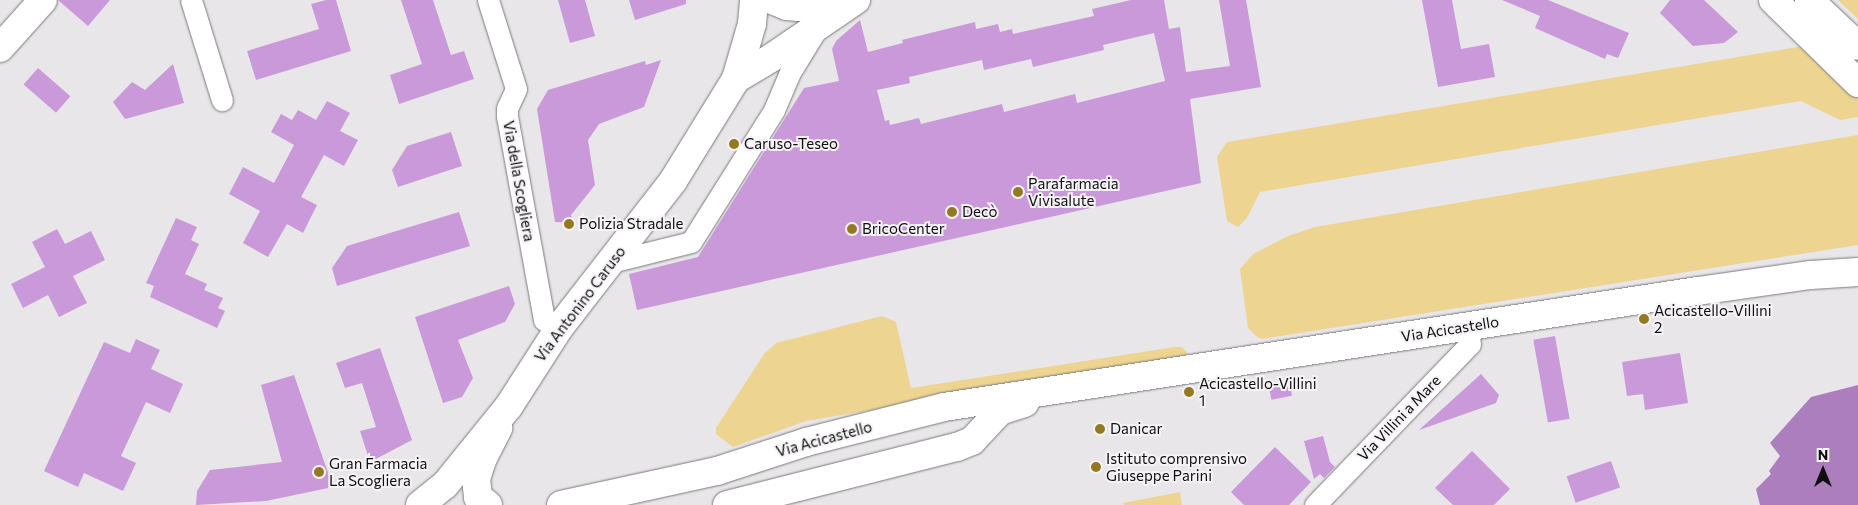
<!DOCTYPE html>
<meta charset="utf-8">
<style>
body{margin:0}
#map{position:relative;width:1858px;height:505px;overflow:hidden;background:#e9e6ea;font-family:Commissioner,sans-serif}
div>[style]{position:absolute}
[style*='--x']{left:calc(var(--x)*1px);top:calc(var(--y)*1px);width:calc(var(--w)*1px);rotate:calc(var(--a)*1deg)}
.green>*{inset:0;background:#edd491}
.water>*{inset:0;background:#ad7ebd}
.building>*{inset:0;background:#c999da;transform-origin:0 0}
.roads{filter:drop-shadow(0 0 1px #7b787c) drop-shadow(0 0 1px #7b787c)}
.minor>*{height:21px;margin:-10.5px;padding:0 10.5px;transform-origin:10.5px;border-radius:10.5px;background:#fff}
.secondary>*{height:28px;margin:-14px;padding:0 14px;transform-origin:14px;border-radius:14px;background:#fff}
.primary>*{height:28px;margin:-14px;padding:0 14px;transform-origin:14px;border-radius:14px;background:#fff}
.dots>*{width:14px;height:14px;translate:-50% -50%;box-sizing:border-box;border:2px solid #f6f3f7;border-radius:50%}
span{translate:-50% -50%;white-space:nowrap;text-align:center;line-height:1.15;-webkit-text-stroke:4px #f6f3f7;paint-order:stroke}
.poi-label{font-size:15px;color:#100f10}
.left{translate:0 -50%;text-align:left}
.street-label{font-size:15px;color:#100f10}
.north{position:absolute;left:1798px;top:445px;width:50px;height:50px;-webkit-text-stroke:4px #f6f3f7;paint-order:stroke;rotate:0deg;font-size:14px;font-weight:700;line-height:20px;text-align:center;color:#100f10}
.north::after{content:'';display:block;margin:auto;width:18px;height:22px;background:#100f10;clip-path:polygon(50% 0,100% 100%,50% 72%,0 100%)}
</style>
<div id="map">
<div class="green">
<div style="clip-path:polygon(1838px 0,1858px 0,1858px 19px)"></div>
<div style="clip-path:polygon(1804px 46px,1858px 93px,1858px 117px,1840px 120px,1801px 101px,1260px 192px,1247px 218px,1238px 227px,1227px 221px,1217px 157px,1227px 142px)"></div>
<div style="clip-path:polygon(1858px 135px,1858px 245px,1262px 339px,1256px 336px,1248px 328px,1240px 269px,1253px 254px,1288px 236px,1315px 227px)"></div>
<div style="clip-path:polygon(882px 316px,896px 322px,911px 388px,1175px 347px,1182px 347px,1187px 352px,1187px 357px,806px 421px,733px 447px,716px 434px,716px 428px,764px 354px,776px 343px)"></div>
<div style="clip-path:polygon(1180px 492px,1182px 505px,1124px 505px,1123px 503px)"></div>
</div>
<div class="water">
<div style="clip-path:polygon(1858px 385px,1858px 505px,1760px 505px,1756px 489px,1771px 474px,1769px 471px,1780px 456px,1770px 443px,1811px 397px)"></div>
</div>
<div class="building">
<div style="clip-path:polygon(58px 0,110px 0,88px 26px)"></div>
<div style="clip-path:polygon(326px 0,336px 0,351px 51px,256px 80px,247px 51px,319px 29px,311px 4px)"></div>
<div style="clip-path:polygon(401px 0,433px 0,451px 55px,464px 51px,474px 79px,399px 104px,390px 75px,422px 64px)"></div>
<div style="clip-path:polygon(558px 0,585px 0,595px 36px,570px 43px)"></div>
<div style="clip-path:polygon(629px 0,686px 0,686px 4px,635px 20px)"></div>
<div style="clip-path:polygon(evenodd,1131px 0,1164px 0,1169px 29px,1180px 27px,1186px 72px,1230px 66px,1219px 0,1246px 0,1261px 87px,1190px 99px,1201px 183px,637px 310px,629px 274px,698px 257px,804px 88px,839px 81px,832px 49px,836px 41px,860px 20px,868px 52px,903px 43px,902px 40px,975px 22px,976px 29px,998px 24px,1000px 32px,1012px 29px,1013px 34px,1094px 16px,1092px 9px,1131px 0,1154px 33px,1165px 81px,1077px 103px,1075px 94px,1004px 112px,1002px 104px,921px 124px,919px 118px,890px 125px,889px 120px,885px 121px,877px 90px,910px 83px,909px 77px,982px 60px,984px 70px,1031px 59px,1033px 67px,1104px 50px,1103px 45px,1154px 33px)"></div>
<div style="clip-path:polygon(1422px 0,1452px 0,1461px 49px,1489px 44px,1495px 77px,1438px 87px)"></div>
<div style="clip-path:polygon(1502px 0,1548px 0,1629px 33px,1618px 58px,1607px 54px,1605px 59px,1535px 28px,1540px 16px)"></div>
<div style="clip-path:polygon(1670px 0,1704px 0,1738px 32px,1724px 43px,1693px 46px,1660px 13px)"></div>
<div style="clip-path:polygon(661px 60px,644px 107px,599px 124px,588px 140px,595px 185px,571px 215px,573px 223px,555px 222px,537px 109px,548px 90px,645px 61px,646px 65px)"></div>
<div style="clip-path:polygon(173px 64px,184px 103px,125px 119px,113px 102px,132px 82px,145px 90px)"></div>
<div style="left:38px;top:68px;width:43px;height:22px;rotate:41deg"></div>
<div style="clip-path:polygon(327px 101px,350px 113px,340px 131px,358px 140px,344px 166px,324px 155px,301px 197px,317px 205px,303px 233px,287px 224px,268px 257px,243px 243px,260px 211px,229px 194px,243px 167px,274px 183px,294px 145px,271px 132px,281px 114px,292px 120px,298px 110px,316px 120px)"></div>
<div style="clip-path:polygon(451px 132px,462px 166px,398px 187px,392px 170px,407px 146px)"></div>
<div style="clip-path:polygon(459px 212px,470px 246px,337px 286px,332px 268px,347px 246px)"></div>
<div style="clip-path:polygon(176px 218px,197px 227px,191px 240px,199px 244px,185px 274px,207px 284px,204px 290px,223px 298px,218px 308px,225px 311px,217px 328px,150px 297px,154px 286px,146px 283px)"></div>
<div style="clip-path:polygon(57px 229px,65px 244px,91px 231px,105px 260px,73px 276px,87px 303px,59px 317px,48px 295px,23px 308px,11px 284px,45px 267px,32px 242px)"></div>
<div style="clip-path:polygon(509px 286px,515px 304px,505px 322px,458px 340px,473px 378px,462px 397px,443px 403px,415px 317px)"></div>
<div style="left:1555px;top:336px;width:84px;height:22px;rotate:80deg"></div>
<div style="clip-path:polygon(136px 339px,160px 350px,151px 369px,183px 384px,170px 413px,146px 402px,121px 456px,136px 463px,123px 491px,84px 473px,78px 487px,44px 471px,104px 342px,130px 353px)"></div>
<div style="clip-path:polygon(380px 348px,412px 440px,370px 462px,360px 431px,376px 427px,362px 383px,345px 388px,336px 363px)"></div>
<div style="clip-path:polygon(1680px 353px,1688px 403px,1645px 410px,1643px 394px,1627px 396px,1622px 362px)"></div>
<div style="clip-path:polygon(1481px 374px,1499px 395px,1496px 403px,1419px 430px)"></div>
<div style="clip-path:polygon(294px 375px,333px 487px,266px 501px,196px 505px,197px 491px,210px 470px,282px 462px,261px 385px)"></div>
<div style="left:1289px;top:380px;width:16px;height:21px;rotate:79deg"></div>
<div style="clip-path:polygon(1323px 436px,1330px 462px,1335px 467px,1324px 478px,1320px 474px,1314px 479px,1304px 441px)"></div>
<div style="clip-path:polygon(1275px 447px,1311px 482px,1289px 505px,1244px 505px,1231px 492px)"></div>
<div style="clip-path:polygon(1472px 451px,1510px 489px,1494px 505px,1453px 505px,1435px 488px)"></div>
<div style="left:1611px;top:461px;width:28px;height:47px;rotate:71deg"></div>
</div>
<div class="roads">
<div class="minor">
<div style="--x:191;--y:0;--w:105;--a:72.8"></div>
<div style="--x:488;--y:0;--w:93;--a:72.5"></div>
<div style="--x:516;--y:89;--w:21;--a:115"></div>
<div style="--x:507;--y:108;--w:8;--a:90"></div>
<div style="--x:507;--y:116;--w:207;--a:79.7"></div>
<div style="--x:544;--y:320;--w:17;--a:28"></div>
<div style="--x:611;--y:262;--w:82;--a:-14"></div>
<div style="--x:691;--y:242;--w:156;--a:-57.8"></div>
<div style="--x:774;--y:110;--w:39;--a:-67"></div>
<div style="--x:789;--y:74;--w:52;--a:-58.5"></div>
<div style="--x:1315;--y:505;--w:223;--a:-46.1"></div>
<div style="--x:1470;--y:344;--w:18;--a:-99"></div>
</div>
<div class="secondary">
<div style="--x:772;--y:0;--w:16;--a:22"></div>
<div style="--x:787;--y:6;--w:11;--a:5"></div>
<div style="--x:798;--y:7;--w:16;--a:-7"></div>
<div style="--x:814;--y:5;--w:12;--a:-24"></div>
<div style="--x:1773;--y:0;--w:119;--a:44.3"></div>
<div style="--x:1809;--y:0;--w:67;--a:43.2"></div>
<div style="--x:736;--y:79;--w:41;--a:-31"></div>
<div style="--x:771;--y:58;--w:103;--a:-34.3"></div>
<div style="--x:488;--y:505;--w:13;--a:-141"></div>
<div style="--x:478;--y:497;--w:18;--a:-96"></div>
<div style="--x:476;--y:479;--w:20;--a:-72"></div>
<div style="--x:482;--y:460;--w:36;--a:-63"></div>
<div style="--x:561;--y:505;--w:160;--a:-12.3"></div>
<div style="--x:717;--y:471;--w:94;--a:-18"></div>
<div style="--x:806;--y:442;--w:142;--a:-14.2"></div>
<div style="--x:944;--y:407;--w:763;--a:-8.75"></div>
<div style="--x:1698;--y:291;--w:114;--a:-8.1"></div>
<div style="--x:1811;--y:275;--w:47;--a:-3.7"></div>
<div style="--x:727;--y:505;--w:237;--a:-14.2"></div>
<div style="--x:957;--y:447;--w:16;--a:-22"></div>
<div style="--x:972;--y:441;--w:41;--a:-47"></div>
<div style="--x:1000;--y:411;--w:26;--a:-18"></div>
</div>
<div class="primary">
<div style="--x:0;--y:48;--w:64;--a:-48.1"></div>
<div style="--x:420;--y:505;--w:32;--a:-39"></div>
<div style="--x:445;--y:485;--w:102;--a:-51"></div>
<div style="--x:509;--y:406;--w:93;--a:-57.3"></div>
<div style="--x:559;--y:328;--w:186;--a:-52.2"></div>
<div style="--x:673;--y:181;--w:120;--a:-58.3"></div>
<div style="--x:736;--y:79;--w:57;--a:-73.8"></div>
<div style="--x:752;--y:24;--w:24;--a:-85"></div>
</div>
</div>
<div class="dots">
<div style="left:734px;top:144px;background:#957920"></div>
<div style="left:1018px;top:192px;background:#957920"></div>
<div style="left:952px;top:212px;background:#957920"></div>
<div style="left:569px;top:224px;background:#957920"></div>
<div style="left:852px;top:229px;background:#957920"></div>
<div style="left:1644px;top:319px;background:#957920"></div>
<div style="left:1189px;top:392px;background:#957920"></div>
<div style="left:1100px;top:429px;background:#957920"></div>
<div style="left:1096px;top:467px;background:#957920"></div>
<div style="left:319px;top:472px;background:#957920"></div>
</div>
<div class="poi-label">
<span class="left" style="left:744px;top:144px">Caruso-Teseo</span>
<span class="left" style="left:1028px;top:192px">Parafarmacia<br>Vivisalute</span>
<span class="left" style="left:962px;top:212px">Decò</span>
<span class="left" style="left:579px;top:224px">Polizia Stradale</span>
<span class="left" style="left:862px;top:229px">BricoCenter</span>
<span class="left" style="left:1654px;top:319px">Acicastello-Villini<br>2</span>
<span class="left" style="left:1199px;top:392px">Acicastello-Villini<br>1</span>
<span class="left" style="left:1110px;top:429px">Danicar</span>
<span class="left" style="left:1106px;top:467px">Istituto comprensivo<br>Giuseppe Parini</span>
<span class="left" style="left:329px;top:472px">Gran Farmacia<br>La Scogliera</span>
</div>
<div class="street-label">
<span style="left:519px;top:181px;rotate:80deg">Via della Scogliera</span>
<span style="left:580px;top:304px;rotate:-53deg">Via Antonino Caruso</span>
<span style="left:1450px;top:329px;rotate:-9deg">Via Acicastello</span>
<span style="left:1399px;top:418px;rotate:-46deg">Via Villini a Mare</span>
<span style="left:824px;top:439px;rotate:-15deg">Via Acicastello</span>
</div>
<div class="north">N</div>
</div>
